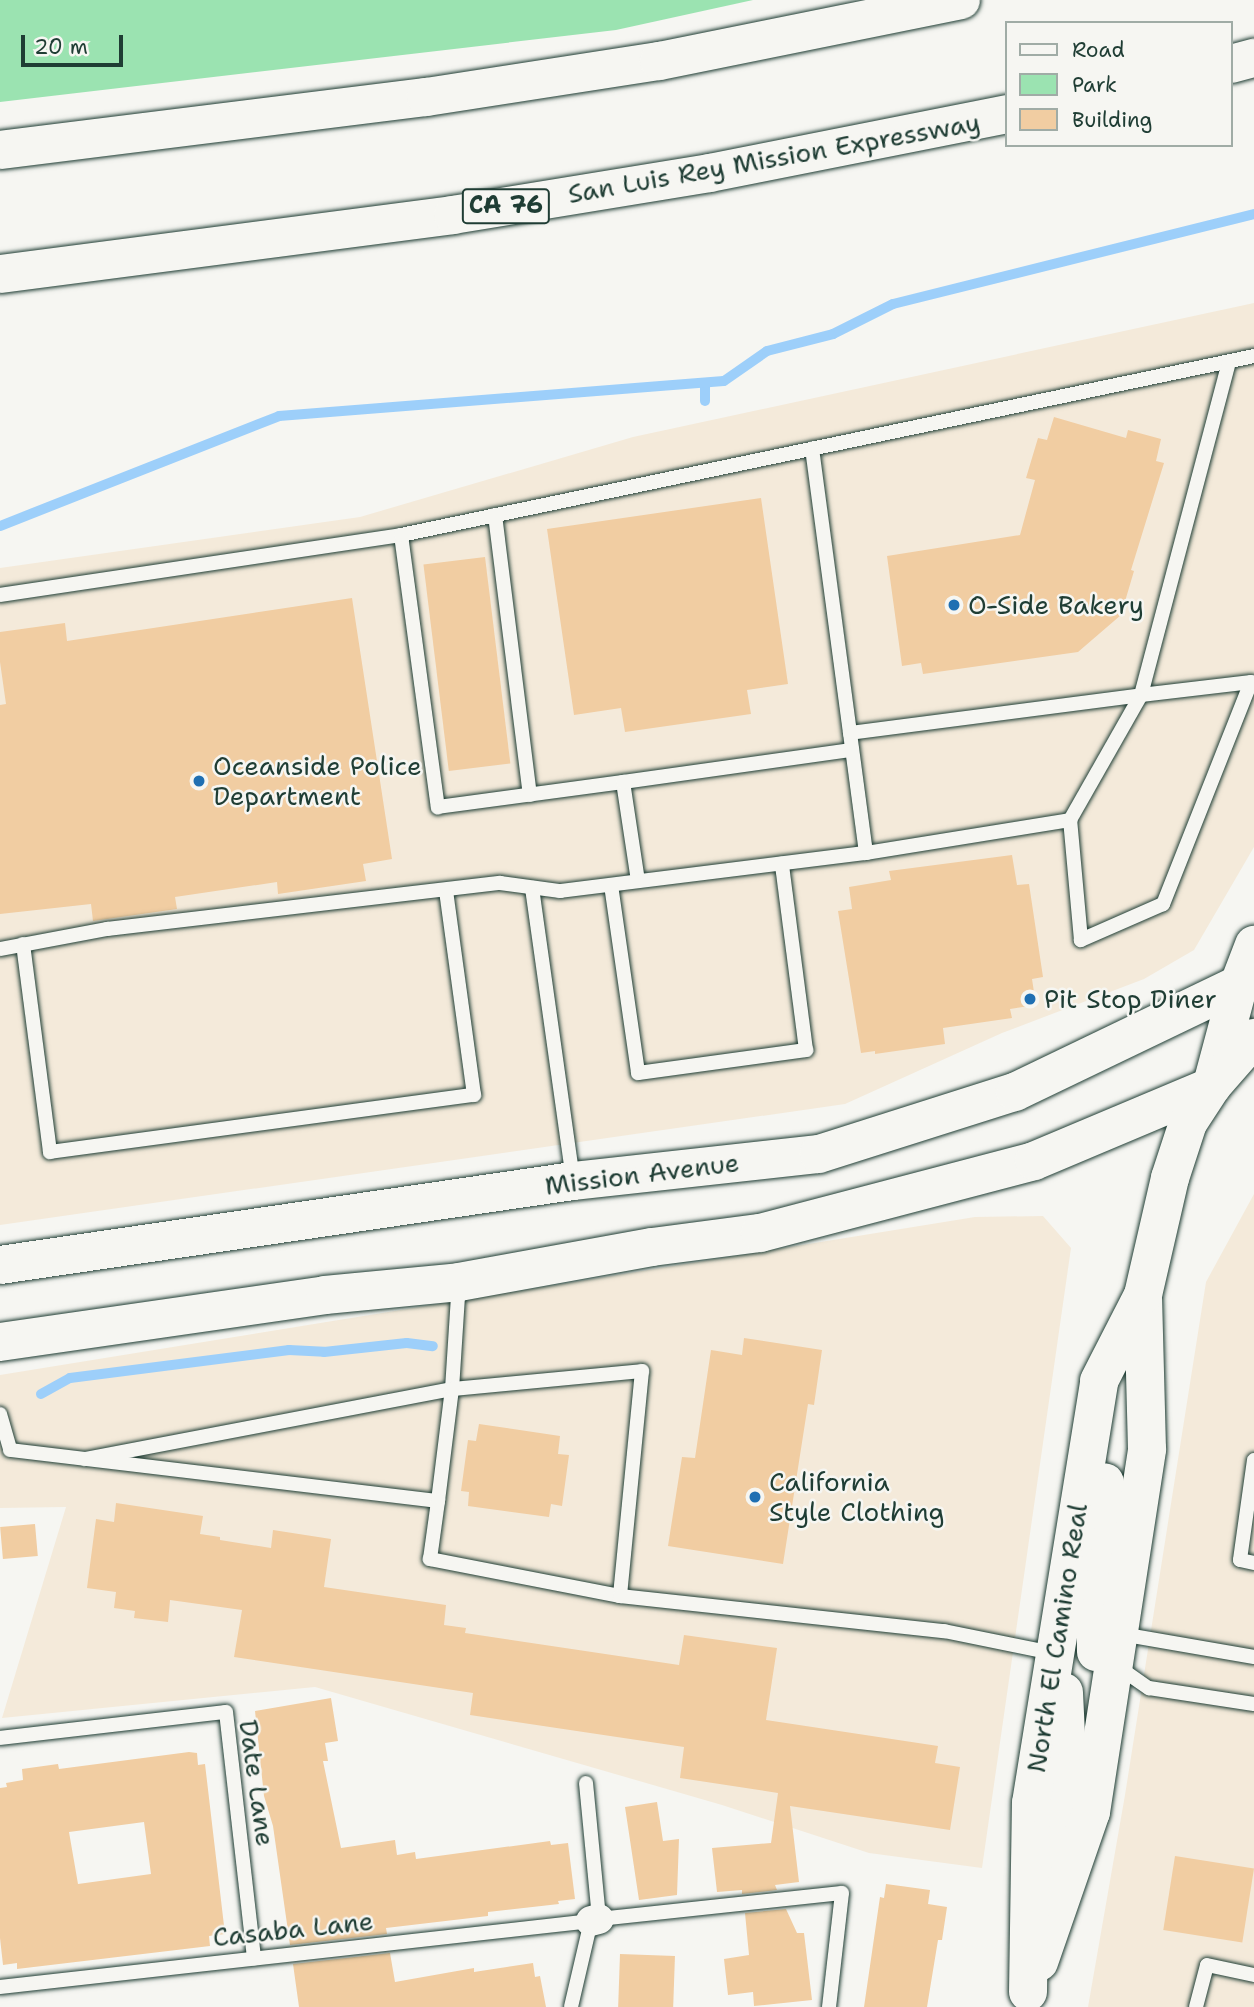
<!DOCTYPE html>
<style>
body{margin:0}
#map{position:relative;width:1254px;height:2007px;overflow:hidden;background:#f6f6f2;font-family:"Shantell Sans",sans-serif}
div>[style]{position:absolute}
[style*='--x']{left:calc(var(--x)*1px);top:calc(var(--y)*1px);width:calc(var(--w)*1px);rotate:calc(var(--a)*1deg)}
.built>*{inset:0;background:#f4eada}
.green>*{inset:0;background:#9be3b1}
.stream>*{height:10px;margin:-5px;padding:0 5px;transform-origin:5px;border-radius:5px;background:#9dcffa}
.building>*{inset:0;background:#f1cda2;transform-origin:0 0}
.roads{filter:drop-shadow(0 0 2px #1f3d34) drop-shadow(0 0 2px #1f3d34)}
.service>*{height:14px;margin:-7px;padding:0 7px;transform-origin:7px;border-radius:7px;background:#f6f6f2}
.minor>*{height:30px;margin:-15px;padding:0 15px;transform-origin:15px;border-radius:15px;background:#f6f6f2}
.secondary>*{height:38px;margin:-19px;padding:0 19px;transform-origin:19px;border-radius:19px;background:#f6f6f2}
.primary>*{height:38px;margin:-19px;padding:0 19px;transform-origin:19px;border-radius:19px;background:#f6f6f2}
.trunk>*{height:38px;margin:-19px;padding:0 19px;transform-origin:19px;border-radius:19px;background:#f6f6f2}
.dots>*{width:19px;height:19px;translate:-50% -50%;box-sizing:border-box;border:4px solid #f6f6f2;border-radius:50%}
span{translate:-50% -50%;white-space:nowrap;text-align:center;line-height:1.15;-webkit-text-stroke:5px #f6f6f2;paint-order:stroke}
.shield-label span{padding:2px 5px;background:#f6f6f2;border:2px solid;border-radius:5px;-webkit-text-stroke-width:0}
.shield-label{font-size:24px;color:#1f3d34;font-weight:700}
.street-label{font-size:26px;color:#1f3d34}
.poi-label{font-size:26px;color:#1f3d34}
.left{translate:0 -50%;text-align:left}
.legend{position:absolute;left:1005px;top:21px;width:228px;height:126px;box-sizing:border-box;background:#f6f6f2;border:2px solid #a0aca6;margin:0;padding:9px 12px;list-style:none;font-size:21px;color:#1f3d34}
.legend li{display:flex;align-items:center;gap:14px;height:35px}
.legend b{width:35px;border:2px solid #a0aca6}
.scale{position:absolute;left:21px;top:35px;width:102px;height:32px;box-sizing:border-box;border:4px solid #1f3d34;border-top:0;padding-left:9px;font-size:21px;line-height:24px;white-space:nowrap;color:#1f3d34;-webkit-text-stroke:5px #f6f6f2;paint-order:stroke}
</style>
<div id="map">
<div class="built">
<div style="clip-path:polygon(1254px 303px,1254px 847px,1194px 950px,1144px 979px,1002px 1033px,845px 1104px,0 1225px,0 568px,360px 517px,633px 437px)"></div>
<div style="clip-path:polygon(1254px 1194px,1254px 2007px,1088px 2007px,1125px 1795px,1206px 1282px)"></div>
<div style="clip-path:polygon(1043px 1216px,1071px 1248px,982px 1868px,869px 1853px,722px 1805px,315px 1687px,2px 1718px,66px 1507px,0 1508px,0 1375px,975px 1217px)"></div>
</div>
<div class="green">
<div style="clip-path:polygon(0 0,753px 0,616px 30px,0 102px)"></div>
</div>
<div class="stream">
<div style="--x:705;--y:384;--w:17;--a:90"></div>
<div style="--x:0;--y:526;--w:300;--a:-21.5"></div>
<div style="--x:279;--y:416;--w:446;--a:-4.5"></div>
<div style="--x:724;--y:381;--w:52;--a:-34.9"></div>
<div style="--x:767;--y:351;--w:68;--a:-14.4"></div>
<div style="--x:833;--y:334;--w:67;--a:-26.6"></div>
<div style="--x:893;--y:304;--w:372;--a:-14"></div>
<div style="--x:41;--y:1394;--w:33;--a:-29"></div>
<div style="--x:70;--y:1378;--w:221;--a:-7.3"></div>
<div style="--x:289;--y:1350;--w:35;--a:3"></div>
<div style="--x:324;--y:1352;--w:83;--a:-6.2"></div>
<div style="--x:407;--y:1343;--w:26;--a:7"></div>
</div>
<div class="building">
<div style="clip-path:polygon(1054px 417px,1126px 438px,1128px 430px,1161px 439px,1156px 461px,1164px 463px,1131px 570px,1134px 571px,1121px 615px,1078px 652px,923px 674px,921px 663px,902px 666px,887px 556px,1020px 535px,1035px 480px,1026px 478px,1038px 438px,1047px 440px)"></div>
<div style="clip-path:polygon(761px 498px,788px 684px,747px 690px,751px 714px,625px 732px,621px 708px,574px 715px,547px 529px)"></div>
<div style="left:485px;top:557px;width:208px;height:62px;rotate:83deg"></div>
<div style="clip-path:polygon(352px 598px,392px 859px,363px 864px,366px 881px,278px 894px,277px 882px,175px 897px,177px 909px,93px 921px,91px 904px,0 914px,0 705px,6px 704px,0 662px,0 632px,65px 623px,67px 641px)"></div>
<div style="clip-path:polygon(1012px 855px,1017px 885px,1029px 884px,1043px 977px,1032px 979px,1036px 1005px,1010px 1009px,1012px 1018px,943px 1028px,945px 1044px,875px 1054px,875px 1051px,861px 1053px,838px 911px,852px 909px,849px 887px,891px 880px,889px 871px)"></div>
<div style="clip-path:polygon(744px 1338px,822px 1350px,814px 1405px,808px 1404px,783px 1564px,668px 1546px,682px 1457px,695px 1458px,711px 1350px,742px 1355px)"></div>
<div style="clip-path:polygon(479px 1424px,560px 1436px,558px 1454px,569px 1455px,562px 1506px,551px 1504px,549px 1517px,468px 1506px,469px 1492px,461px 1491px,468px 1440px,476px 1441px)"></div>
<div style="clip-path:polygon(116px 1503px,203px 1516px,200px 1534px,220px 1537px,220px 1540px,271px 1548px,273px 1530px,331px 1539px,324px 1587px,446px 1605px,444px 1625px,466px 1628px,465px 1633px,679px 1665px,684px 1635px,777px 1648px,766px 1720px,938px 1746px,935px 1763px,960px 1767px,950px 1830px,790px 1806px,799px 1882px,775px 1885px,777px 1890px,742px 1894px,742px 1890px,717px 1892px,712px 1848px,771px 1843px,778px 1793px,680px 1778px,684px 1747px,470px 1715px,473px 1693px,234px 1657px,242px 1610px,170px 1600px,168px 1622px,134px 1618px,135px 1611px,114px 1608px,116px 1592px,87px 1588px,96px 1519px,114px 1522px)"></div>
<div style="left:35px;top:1524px;width:32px;height:35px;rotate:85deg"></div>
<div style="clip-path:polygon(331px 1698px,338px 1741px,325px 1743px,328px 1761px,323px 1761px,341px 1848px,395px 1840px,397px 1855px,415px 1852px,416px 1859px,550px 1841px,551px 1845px,568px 1843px,575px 1899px,558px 1901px,559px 1904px,488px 1912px,488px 1916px,386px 1928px,387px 1934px,290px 1945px,273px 1826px,264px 1796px,255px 1711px)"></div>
<div style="clip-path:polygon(evenodd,189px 1752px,197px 1753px,198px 1765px,205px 1764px,225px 1934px,209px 1936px,210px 1946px,17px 1969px,17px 1963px,3px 1965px,0 1938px,0 1788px,7px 1787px,6px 1783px,23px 1780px,22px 1769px,58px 1764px,59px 1769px,189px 1752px,144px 1822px,151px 1874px,78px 1884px,69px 1832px,144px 1822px)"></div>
<div style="clip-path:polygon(657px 1802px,663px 1841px,679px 1839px,677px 1895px,639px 1900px,625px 1807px)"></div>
<div style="left:1175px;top:1856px;width:80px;height:75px;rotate:9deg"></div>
<div style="clip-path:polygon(886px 1884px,930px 1890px,928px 1904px,947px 1907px,942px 1940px,938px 1940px,927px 2007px,864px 2007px,880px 1897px,884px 1898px)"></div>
<div style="clip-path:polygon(786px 1909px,797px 1933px,804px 1933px,812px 2000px,754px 2006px,753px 1992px,728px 1995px,724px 1959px,749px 1955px,745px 1913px)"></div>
<div style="clip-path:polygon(390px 1953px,395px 1982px,474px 1968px,474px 1972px,533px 1963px,535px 1977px,540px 1976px,546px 2007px,299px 2007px,293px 1964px)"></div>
<div style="left:620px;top:1954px;width:55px;height:53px;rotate:2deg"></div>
</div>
<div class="roads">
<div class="service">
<div style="--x:495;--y:515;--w:282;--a:82.9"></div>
<div style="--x:401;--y:535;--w:275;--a:82.3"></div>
<div style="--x:438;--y:807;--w:187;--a:-7.7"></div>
<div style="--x:0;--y:595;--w:405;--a:-8.5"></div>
<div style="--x:401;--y:535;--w:872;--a:-11.85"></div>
<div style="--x:850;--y:733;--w:293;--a:-7.4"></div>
<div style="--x:1141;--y:695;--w:344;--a:-75.2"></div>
<div style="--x:866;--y:853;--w:207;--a:-9.2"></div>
<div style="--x:1070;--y:820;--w:144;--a:-60.4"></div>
<div style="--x:1141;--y:695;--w:111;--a:-6.7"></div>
<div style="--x:1251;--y:682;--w:239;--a:111.6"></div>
<div style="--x:1163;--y:904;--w:90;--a:156.3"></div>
<div style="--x:1081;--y:940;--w:121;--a:-95.2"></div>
<div style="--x:638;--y:881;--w:100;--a:-98.6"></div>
<div style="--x:623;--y:782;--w:231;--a:-8"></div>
<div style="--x:611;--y:885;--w:190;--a:81.8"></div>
<div style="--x:638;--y:1073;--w:170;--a:-7.8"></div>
<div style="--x:806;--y:1050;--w:188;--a:-97.4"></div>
<div style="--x:532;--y:888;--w:294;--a:82"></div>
<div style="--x:23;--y:944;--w:210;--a:82.6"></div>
<div style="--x:50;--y:1152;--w:428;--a:-7.7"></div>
<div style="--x:474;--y:1095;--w:207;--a:-97.8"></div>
<div style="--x:0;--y:949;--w:109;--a:-10.6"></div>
<div style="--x:107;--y:929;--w:396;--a:-6.7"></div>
<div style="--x:500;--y:883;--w:61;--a:7.6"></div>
<div style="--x:560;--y:891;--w:308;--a:-7.1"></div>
<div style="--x:866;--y:853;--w:408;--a:-97.6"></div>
<div style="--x:0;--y:1414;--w:37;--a:74"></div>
<div style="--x:10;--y:1450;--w:431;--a:6.8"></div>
<div style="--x:438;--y:1501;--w:113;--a:-82.9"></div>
<div style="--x:452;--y:1389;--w:107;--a:-86.3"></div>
<div style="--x:85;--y:1459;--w:374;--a:-10.8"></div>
<div style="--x:452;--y:1389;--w:191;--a:-5.4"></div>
<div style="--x:642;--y:1371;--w:226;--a:95.6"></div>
<div style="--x:620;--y:1596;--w:194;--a:-169"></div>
<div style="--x:430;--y:1559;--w:59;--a:-82.1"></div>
<div style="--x:1254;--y:1460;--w:101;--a:98"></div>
<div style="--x:1240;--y:1560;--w:14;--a:12"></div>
<div style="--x:620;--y:1596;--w:326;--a:6.2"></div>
<div style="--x:944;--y:1631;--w:110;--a:11.5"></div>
<div style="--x:1121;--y:1634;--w:135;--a:9.8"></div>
<div style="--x:1117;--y:1666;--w:39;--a:35"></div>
<div style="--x:1149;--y:1688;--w:106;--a:8.7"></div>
<div style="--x:0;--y:1738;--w:227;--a:-6.6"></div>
<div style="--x:226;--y:1712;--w:248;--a:83.5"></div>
<div style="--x:586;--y:1783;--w:137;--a:84.5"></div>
<div style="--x:599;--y:1919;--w:244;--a:-6.1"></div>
<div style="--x:842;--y:1893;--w:115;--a:96.5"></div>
<div style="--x:0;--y:1987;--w:595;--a:-6.37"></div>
<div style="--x:591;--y:1921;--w:88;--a:103.1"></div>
<div style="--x:1196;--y:2007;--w:43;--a:-75.3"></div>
<div style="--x:1207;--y:1965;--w:48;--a:12"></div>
</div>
<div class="minor">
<div style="--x:591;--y:1921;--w:8;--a:-14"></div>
</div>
<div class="secondary">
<div style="--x:0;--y:1265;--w:579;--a:-8.34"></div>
<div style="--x:573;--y:1181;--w:247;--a:-6.3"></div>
<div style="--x:819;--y:1154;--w:206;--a:-17.6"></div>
<div style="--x:1015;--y:1092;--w:249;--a:-25.7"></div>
<div style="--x:0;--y:1342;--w:328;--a:-8.2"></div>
<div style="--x:325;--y:1295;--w:135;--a:-5.5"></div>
<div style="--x:459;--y:1282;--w:196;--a:-10.3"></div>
<div style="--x:652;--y:1247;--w:109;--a:-7.4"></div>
<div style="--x:760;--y:1233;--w:283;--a:-14.7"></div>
<div style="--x:1034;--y:1161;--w:193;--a:-22.8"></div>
</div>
<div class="primary">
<div style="--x:1214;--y:1077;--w:96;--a:-75"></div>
<div style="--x:1239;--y:984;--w:42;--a:-69"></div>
<div style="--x:1096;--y:1652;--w:53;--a:-91.1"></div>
<div style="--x:1095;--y:1599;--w:117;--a:-85.1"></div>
<div style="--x:1057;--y:1862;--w:88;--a:-82.8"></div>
<div style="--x:1068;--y:1775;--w:83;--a:-92.8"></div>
<div style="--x:1039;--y:1962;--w:159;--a:-70.9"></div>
<div style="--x:1091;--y:1812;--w:367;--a:-81.2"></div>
<div style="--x:1147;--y:1449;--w:149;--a:-91.5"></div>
<div style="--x:1028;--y:1992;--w:189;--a:-89.1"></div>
<div style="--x:1031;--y:1803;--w:427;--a:-80.8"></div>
<div style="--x:1099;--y:1381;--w:97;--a:-62.9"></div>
<div style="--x:1143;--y:1295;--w:120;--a:-77"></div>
<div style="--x:1170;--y:1178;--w:58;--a:-71.9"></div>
<div style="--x:1188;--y:1123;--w:44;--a:-57"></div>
<div style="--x:1212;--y:1086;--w:64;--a:-48.8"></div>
</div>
<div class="trunk">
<div style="--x:1231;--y:64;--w:24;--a:-15"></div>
<div style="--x:0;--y:150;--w:429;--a:-7.1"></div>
<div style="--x:426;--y:97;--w:236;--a:-8.8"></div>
<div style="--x:659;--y:61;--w:308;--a:-11.4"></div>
<div style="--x:0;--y:274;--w:457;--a:-7.4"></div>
<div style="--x:453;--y:215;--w:260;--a:-9.3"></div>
<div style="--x:710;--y:173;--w:303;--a:-11.2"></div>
</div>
</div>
<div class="dots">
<div style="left:954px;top:605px;background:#1f6fb2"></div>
<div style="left:199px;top:781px;background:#1f6fb2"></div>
<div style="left:1030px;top:999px;background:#1f6fb2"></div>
<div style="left:755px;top:1497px;background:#1f6fb2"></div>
</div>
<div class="shield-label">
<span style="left:506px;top:206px">CA 76</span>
</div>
<div class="street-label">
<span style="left:774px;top:158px;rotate:-10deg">San Luis Rey Mission Expressway</span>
<span style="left:642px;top:1174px;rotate:-7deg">Mission Avenue</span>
<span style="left:1057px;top:1638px;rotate:-81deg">North El Camino Real</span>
<span style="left:257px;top:1783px;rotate:82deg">Date Lane</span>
<span style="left:293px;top:1929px;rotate:-6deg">Casaba Lane</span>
</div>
<div class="poi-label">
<span class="left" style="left:968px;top:605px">O-Side Bakery</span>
<span class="left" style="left:213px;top:781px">Oceanside Police<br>Department</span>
<span class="left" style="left:1044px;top:999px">Pit Stop Diner</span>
<span class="left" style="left:769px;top:1497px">California<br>Style Clothing</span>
</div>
<ul class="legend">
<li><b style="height:9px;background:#f6f6f2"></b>Road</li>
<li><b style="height:19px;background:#9be3b1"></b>Park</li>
<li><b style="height:19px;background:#f1cda2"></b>Building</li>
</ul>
<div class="scale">20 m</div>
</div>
